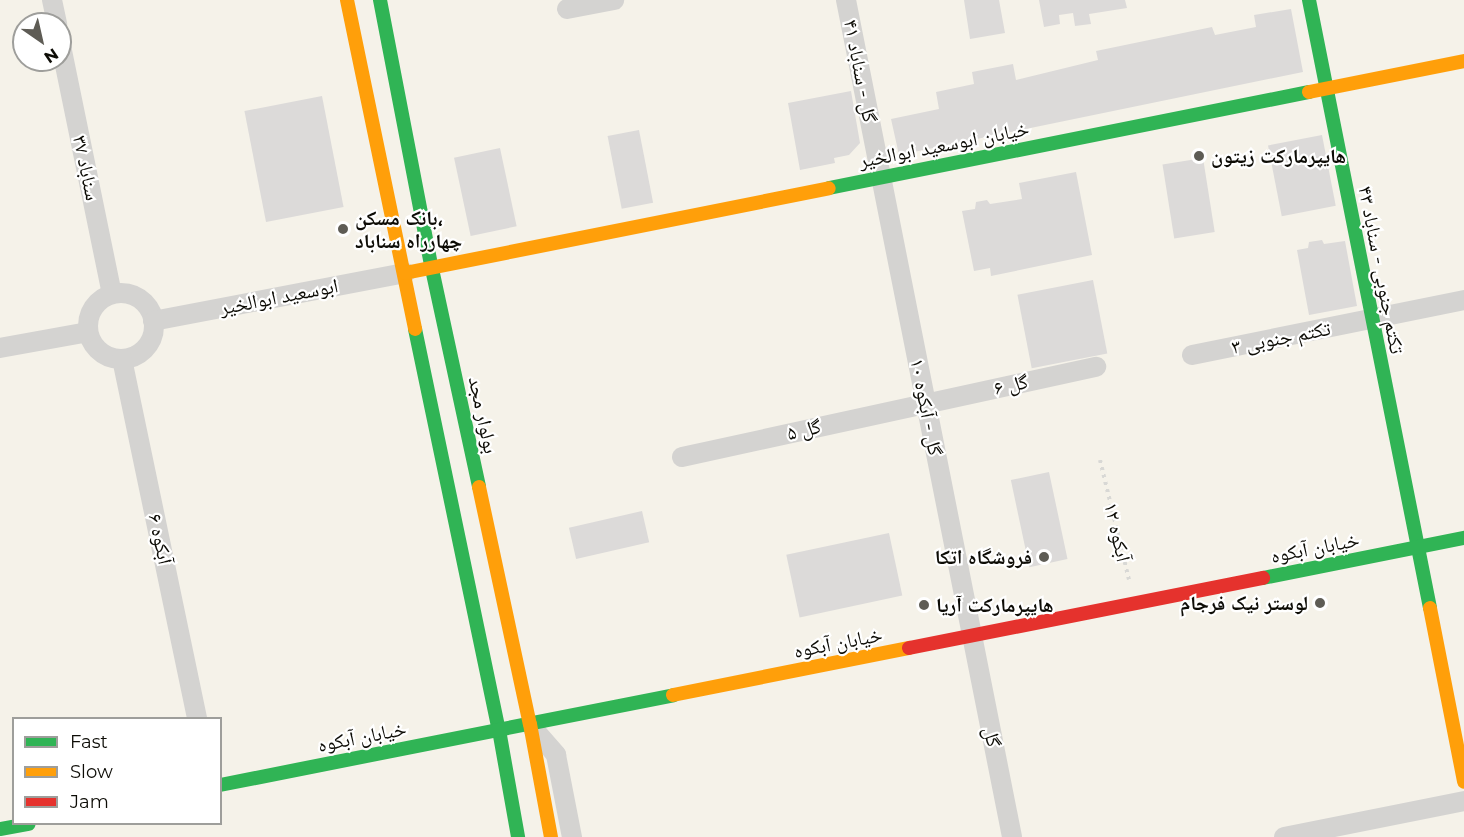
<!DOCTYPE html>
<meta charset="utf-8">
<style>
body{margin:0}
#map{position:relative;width:1464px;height:837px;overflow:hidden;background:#f5f2e9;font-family:Montserrat,"Noto Naskh Arabic",sans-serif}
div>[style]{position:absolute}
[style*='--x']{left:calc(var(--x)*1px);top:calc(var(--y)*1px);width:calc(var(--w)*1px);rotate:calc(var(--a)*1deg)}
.building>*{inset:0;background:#dcdad9;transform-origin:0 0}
.path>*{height:4px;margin-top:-2px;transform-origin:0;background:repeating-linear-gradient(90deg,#d8d8d5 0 3px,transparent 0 7.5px)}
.street>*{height:20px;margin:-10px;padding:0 10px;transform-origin:10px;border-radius:10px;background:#d4d3d1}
.street>.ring{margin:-10px;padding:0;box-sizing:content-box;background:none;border:20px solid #d4d3d1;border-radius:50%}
.fast>*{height:14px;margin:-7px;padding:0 7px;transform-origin:7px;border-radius:7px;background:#30b455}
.slow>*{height:14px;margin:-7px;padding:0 7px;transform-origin:7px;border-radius:7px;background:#ff9f0a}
.jam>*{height:14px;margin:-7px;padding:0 7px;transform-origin:7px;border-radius:7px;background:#e5322d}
.dots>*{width:16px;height:16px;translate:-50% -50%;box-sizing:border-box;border:3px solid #fff;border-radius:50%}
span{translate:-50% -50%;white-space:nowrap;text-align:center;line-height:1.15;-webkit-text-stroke:4.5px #fff;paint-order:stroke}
.street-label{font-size:20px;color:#0d0c06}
.poi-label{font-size:20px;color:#0d0c06;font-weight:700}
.left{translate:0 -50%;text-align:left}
.right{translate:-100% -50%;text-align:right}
.legend{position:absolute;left:12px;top:717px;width:210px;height:108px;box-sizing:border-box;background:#fff;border:2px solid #9e9e9b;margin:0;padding:8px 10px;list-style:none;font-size:18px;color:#0d0c06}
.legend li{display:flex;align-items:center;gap:12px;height:30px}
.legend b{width:30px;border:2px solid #9e9e9b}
.north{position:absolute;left:12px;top:12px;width:60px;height:60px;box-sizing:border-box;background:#fff;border:2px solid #9e9e9b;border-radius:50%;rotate:146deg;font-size:16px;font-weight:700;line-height:24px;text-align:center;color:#0d0c06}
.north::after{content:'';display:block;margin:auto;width:21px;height:27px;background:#5e5c55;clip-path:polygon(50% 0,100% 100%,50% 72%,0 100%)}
</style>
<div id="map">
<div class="building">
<div style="clip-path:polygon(964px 0,999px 0,1005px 33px,970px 39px)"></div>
<div style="clip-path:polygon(1039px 0,1125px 0,1127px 8px,1089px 14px,1091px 24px,1075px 26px,1073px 13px,1059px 15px,1060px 24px,1044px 27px)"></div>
<div style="clip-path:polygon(1291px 9px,1303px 72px,899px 155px,891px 119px,939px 109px,936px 92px,974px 84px,972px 72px,1013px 64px,1016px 80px,1098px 60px,1096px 51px,1212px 27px,1215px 35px,1256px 27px,1254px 15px)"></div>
<div style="clip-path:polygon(851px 91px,860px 143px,849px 155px,834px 158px,835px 163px,800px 170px,788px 103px)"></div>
<div style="left:322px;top:96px;width:113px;height:79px;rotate:79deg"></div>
<div style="left:639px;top:130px;width:74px;height:32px;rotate:79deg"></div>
<div style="left:1322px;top:135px;width:72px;height:55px;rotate:79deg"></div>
<div style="left:500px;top:148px;width:80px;height:47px;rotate:78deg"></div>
<div style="left:1203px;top:158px;width:75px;height:41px;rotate:81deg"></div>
<div style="clip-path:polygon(1076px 172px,1092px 255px,991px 276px,990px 268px,974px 271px,962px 211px,975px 209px,976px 202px,987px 200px,990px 204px,1022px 199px,1019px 183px)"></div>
<div style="clip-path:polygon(1322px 240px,1324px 244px,1345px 241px,1357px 306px,1309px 315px,1297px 250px,1308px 248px,1309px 242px)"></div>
<div style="left:1093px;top:280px;width:75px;height:77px;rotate:79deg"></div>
<div style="left:1049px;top:472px;width:89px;height:39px;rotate:78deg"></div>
<div style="left:642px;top:511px;width:32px;height:75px;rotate:77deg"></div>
<div style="left:889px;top:533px;width:64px;height:105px;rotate:78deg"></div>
</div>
<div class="path">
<div style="--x:1100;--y:460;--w:123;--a:76.4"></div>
</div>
<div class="street">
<div style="--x:52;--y:0;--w:25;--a:78"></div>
<div style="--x:846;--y:0;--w:853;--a:78.78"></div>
<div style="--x:567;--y:9;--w:48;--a:-10.8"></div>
<div style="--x:60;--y:41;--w:258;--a:78.4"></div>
<div class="ring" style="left:88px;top:293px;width:46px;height:46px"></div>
<div style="--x:153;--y:321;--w:257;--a:-10.8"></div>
<div style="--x:0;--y:348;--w:89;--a:-10.3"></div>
<div style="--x:1192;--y:355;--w:278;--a:-11.4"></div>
<div style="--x:122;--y:359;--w:367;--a:78.2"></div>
<div style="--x:682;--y:457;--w:424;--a:-12.3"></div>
<div style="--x:532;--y:727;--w:37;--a:49"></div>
<div style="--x:556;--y:755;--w:84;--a:79"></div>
<div style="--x:1284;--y:837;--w:184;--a:-11.3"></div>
</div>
<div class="fast">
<div style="--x:380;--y:0;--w:274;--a:79.1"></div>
<div style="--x:432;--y:269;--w:223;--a:77.8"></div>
<div style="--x:1309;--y:0;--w:620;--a:78.74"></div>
<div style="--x:829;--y:188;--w:490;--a:-11.3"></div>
<div style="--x:415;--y:329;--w:410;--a:78.2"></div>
<div style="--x:499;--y:730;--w:109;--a:79.9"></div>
<div style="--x:1263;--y:578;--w:205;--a:-11.3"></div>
<div style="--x:220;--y:785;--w:462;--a:-11.2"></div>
<div style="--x:0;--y:829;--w:29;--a:-10"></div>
</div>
<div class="slow">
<div style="--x:347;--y:0;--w:336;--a:78.3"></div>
<div style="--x:1309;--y:92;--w:158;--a:-11.3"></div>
<div style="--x:405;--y:273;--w:432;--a:-11.3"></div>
<div style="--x:479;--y:487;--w:242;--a:77.9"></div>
<div style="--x:530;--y:724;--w:115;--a:79.5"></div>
<div style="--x:1430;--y:608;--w:177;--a:78.9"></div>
<div style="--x:673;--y:695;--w:241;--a:-11.3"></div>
</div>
<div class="jam">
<div style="--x:909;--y:648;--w:361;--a:-11.2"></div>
</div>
<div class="dots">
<div style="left:1199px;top:156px;background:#5e5c55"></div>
<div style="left:343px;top:229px;background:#5e5c55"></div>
<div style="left:1044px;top:557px;background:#5e5c55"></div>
<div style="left:1320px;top:603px;background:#5e5c55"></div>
<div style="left:924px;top:605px;background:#5e5c55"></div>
</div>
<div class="street-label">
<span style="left:860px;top:71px;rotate:79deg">گل - سناباد ۴۱</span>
<span style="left:944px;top:145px;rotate:-11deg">خیابان ابوسعید ابوالخیر</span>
<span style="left:86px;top:168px;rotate:78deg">سناباد ۳۷</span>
<span style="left:1381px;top:270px;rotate:79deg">تکتم جنوبی - سناباد ۴۳</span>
<span style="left:279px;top:297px;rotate:-11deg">ابوسعید ابوالخیر</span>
<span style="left:1281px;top:338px;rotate:-11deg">تکتم جنوبی ۳</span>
<span style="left:1011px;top:385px;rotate:-12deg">گل ۶</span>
<span style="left:926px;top:407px;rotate:79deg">گل - آبکوه ۱۰</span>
<span style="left:483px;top:415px;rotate:78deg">بولوار مجد</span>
<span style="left:804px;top:430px;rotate:-13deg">گل ۵</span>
<span style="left:1117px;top:532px;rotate:77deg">آبکوه ۱۲</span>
<span style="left:160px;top:539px;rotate:78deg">آبکوه ۶</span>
<span style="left:1315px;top:548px;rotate:-11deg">خیابان آبکوه</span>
<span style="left:838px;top:643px;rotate:-11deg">خیابان آبکوه</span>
<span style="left:362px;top:737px;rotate:-11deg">خیابان آبکوه</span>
<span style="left:992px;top:737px;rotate:78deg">گل</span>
</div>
<div class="poi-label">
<span class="left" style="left:1211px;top:156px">هایپرمارکت زیتون</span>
<span class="left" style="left:355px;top:230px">بانک مسکن،<br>چهارراه سناباد</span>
<span class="right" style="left:1032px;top:557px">فروشگاه اتکا</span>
<span class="right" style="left:1308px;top:603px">لوستر نیک فرجام</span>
<span class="left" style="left:936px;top:605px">هایپرمارکت آریا</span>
</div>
<ul class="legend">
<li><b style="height:8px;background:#30b455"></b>Fast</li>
<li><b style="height:8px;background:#ff9f0a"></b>Slow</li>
<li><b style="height:8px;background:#e5322d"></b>Jam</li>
</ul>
<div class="north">N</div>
</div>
